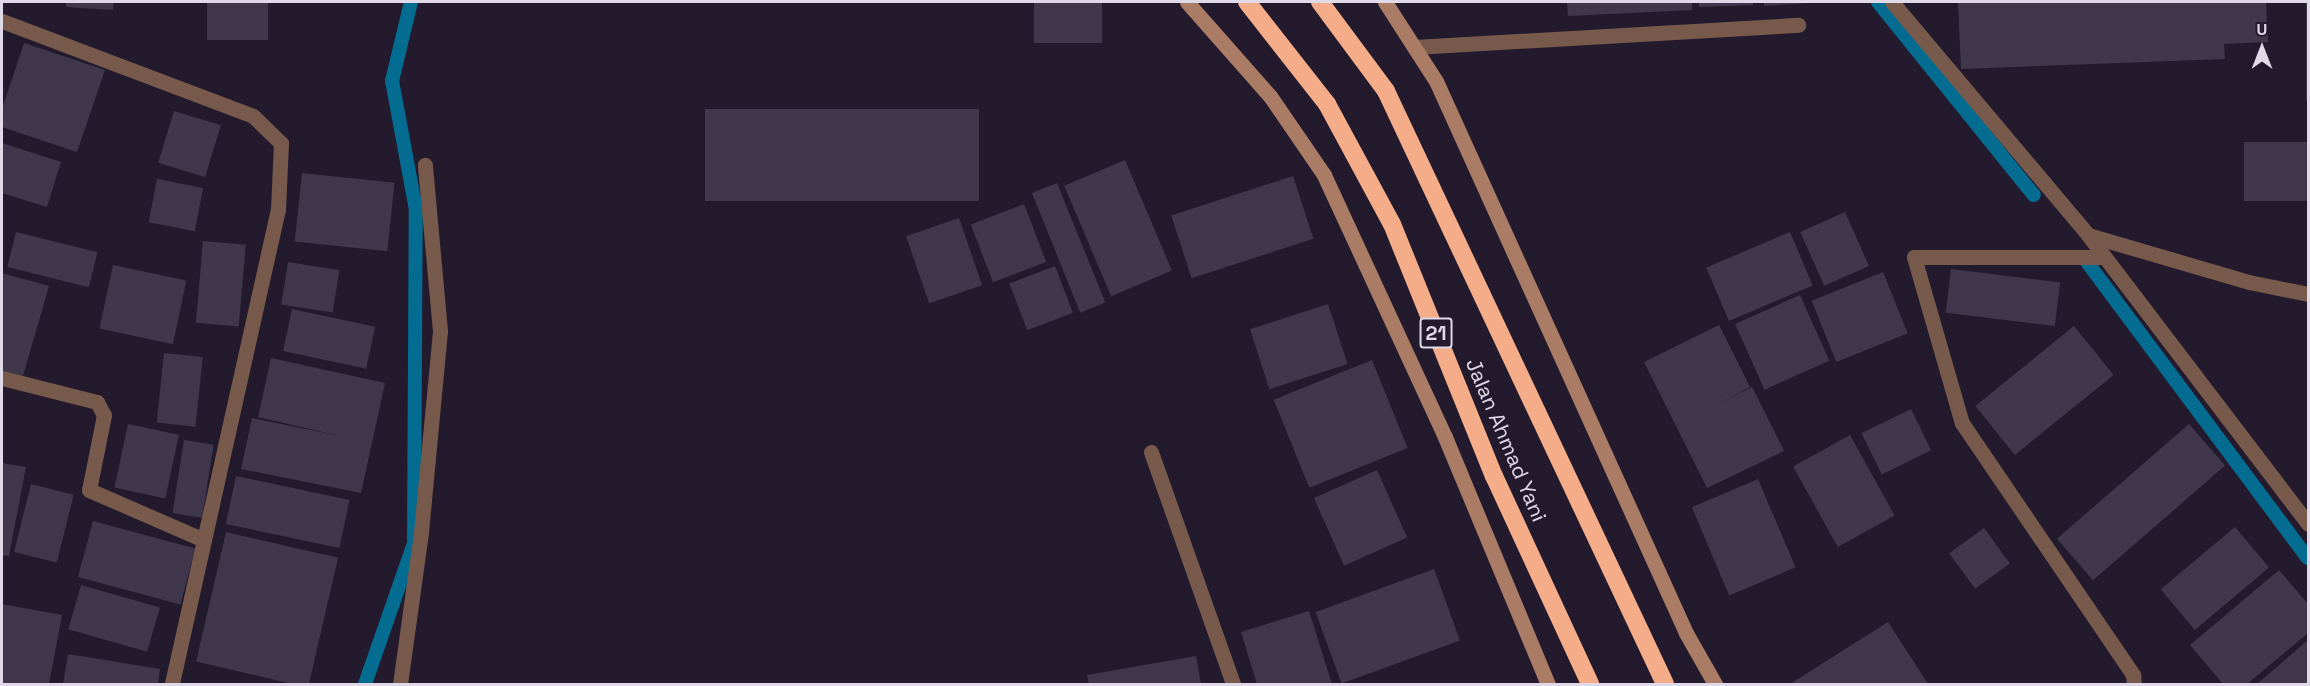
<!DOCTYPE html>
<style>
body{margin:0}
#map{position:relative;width:2310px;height:686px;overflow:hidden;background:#231a2d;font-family:"Space Grotesk",sans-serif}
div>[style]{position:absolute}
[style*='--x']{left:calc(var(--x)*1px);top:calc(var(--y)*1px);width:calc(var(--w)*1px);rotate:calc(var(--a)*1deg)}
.stream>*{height:14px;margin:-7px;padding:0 7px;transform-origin:7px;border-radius:7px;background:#036c90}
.building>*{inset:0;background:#41374d;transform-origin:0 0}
.lane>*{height:15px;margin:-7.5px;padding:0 7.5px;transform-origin:7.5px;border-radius:7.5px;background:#775a4c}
.street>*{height:15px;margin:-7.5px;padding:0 7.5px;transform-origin:7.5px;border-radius:7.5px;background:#775a4c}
.secondary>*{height:15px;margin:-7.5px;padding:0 7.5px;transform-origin:7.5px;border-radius:7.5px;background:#aa7b65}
.highway>*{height:18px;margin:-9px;padding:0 9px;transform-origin:9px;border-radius:9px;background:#f5ac89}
span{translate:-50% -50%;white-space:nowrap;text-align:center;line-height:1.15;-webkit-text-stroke:4.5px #231a2d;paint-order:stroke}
.shield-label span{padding:2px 4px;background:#231a2d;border:2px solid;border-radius:4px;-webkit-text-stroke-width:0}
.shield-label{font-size:20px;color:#e0dae8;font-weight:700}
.street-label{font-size:21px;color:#e0dae8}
.frame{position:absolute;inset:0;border:3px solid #e0dae8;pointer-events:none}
.north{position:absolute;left:2232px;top:18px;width:60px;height:60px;-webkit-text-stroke:4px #231a2d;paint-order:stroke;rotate:0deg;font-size:16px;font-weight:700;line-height:24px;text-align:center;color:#e0dae8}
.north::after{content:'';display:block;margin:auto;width:21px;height:27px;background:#e0dae8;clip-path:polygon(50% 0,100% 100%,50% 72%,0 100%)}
</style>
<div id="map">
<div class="stream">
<div style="--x:1878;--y:2;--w:248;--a:51.1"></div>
<div style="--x:2087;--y:262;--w:369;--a:53.3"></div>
<div style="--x:365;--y:684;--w:149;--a:-70.8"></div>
<div style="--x:414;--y:543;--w:333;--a:-89.7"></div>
<div style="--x:416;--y:210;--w:131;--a:-100.5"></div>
<div style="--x:392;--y:81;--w:81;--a:-76.5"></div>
</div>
<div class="building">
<div style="clip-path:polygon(66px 2px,114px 2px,113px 10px,66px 7px)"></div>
<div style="left:207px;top:2px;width:61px;height:38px"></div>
<div style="left:1034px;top:2px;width:68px;height:41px"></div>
<div style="clip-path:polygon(1567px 2px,1692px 2px,1692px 10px,1568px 16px)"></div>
<div style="clip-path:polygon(1699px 2px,1753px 2px,1753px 5px,1699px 7px)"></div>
<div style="clip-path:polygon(1764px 2px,1809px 2px,1809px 3px,1764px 6px)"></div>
<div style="clip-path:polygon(1958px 2px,2266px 2px,2268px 42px,2224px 44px,2225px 59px,1961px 69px)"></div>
<div style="left:2306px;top:2px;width:2px;height:99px"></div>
<div style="clip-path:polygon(24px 43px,105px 70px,77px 152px,2px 127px,2px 109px)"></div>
<div style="left:705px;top:109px;width:274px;height:92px"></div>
<div style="left:174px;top:111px;width:49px;height:54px;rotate:17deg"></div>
<div style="left:2308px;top:142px;width:59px;height:64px;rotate:90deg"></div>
<div style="clip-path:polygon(2px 143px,61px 162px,47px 207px,2px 193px)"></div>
<div style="left:1125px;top:160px;width:120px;height:66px;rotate:67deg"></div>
<div style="left:302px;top:173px;width:93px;height:69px;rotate:6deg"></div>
<div style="left:1293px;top:176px;width:66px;height:128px;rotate:72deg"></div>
<div style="left:157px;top:179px;width:47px;height:44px;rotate:11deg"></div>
<div style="left:1057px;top:183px;width:129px;height:27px;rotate:68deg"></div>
<div style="left:1024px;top:204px;width:62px;height:57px;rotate:69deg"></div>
<div style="left:1845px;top:212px;width:59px;height:49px;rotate:66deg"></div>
<div style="left:959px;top:218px;width:71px;height:56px;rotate:71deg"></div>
<div style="left:16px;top:232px;width:84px;height:36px;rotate:14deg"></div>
<div style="left:1790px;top:232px;width:58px;height:91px;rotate:67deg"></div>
<div style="left:203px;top:241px;width:43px;height:82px;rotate:5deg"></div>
<div style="left:288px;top:262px;width:52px;height:43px;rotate:9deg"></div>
<div style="left:113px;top:265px;width:75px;height:65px;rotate:12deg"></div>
<div style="left:1055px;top:266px;width:50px;height:49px;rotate:69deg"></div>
<div style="left:1951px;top:269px;width:110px;height:44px;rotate:7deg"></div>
<div style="left:1883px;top:272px;width:66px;height:77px;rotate:68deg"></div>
<div style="clip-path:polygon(2px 273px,49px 286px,23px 376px,2px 371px)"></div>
<div style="left:1800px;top:295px;width:72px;height:71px;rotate:66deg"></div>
<div style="left:1328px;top:304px;width:63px;height:82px;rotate:72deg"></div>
<div style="left:292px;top:309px;width:85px;height:43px;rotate:12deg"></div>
<div style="clip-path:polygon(1719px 325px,1750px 387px,1720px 403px,1752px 387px,1784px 451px,1707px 488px,1644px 362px)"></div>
<div style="left:2074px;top:326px;width:63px;height:127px;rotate:51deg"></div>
<div style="left:164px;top:353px;width:39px;height:70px;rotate:6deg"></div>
<div style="clip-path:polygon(271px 358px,385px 383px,361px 493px,241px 469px,252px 418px,340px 436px,258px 417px)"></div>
<div style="left:1372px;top:360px;width:95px;height:106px;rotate:68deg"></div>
<div style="left:1911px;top:409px;width:46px;height:55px;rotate:64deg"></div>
<div style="left:128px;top:424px;width:52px;height:65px;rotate:12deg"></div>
<div style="left:2189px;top:424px;width:55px;height:175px;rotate:49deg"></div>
<div style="left:1850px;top:435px;width:92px;height:65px;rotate:61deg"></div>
<div style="left:184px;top:440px;width:30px;height:74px;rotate:9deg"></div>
<div style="clip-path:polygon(2px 463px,26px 467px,9px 556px,2px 555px)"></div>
<div style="left:1377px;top:470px;width:74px;height:69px;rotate:66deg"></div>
<div style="left:236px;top:476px;width:116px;height:49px;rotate:12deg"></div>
<div style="left:1758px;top:479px;width:96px;height:72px;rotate:67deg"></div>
<div style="left:31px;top:484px;width:44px;height:70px;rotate:14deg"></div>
<div style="left:93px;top:521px;width:106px;height:58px;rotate:15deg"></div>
<div style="left:2235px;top:527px;width:53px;height:97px;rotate:50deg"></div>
<div style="left:1984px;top:528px;width:44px;height:43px;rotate:54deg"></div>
<div style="left:226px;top:532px;width:115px;height:133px;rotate:13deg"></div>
<div style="left:1434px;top:569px;width:76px;height:126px;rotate:70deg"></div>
<div style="clip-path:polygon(2279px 570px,2308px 604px,2308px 633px,2247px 684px,2223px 684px,2190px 645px)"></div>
<div style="left:81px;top:585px;width:82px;height:46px;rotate:16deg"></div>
<div style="clip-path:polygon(2px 604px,62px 615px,49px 684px,2px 684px)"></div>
<div style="clip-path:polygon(1309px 611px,1332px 684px,1257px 684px,1241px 632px)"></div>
<div style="clip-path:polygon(1888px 622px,1928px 684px,1790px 684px)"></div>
<div style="clip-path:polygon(2308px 640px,2308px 684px,2257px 684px)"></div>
<div style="clip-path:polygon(68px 654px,160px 669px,158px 684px,63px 684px)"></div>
<div style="clip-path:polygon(1196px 656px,1201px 684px,1089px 684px,1087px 675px)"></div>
</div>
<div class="lane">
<div style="--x:1414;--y:47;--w:385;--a:-3.3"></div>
<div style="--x:400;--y:684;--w:153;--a:-82.1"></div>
<div style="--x:421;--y:532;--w:202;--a:-84.6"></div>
<div style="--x:440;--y:331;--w:167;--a:-95.2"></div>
</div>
<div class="street">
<div style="--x:1892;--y:2;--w:304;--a:49.9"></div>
<div style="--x:2088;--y:235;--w:363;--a:52.7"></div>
<div style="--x:2;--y:21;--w:268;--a:20.7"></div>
<div style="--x:253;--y:116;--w:39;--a:44"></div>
<div style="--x:281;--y:143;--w:66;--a:92.6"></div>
<div style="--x:278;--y:209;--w:487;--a:102.6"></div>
<div style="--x:2088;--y:235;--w:168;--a:16.3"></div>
<div style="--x:2249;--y:282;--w:60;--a:11.5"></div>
<div style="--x:2104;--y:257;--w:190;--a:180"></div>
<div style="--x:1914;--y:257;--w:173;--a:73.9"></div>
<div style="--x:1962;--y:423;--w:305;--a:55.8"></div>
<div style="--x:2133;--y:675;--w:9;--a:84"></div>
<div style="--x:2;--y:378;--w:98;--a:14.2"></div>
<div style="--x:97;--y:402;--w:15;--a:62"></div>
<div style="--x:104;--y:415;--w:76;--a:101.3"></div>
<div style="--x:89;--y:490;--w:125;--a:23.5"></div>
<div style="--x:1151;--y:452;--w:246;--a:70.5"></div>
</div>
<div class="secondary">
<div style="--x:1187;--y:2;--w:125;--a:48.6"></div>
<div style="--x:1270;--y:96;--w:96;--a:55.6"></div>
<div style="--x:1324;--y:175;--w:289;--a:65.2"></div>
<div style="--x:1445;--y:437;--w:268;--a:67.4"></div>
<div style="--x:1385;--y:2;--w:94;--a:57.2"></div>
<div style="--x:1436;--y:81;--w:606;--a:65.63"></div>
<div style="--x:1686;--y:633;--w:59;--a:60.4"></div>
</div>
<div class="highway">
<div style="--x:1247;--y:2;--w:130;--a:51.9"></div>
<div style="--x:1327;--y:104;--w:136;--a:61.6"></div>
<div style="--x:1392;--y:224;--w:272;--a:68"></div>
<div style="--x:1494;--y:476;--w:229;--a:65.2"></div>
<div style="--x:1320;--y:2;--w:111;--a:53.4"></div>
<div style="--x:1386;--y:91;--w:655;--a:64.8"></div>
</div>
<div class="shield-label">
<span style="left:1436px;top:333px">21</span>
</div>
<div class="street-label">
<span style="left:1506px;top:440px;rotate:67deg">Jalan Ahmad Yani</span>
</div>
<div class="frame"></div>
<div class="north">U</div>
</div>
